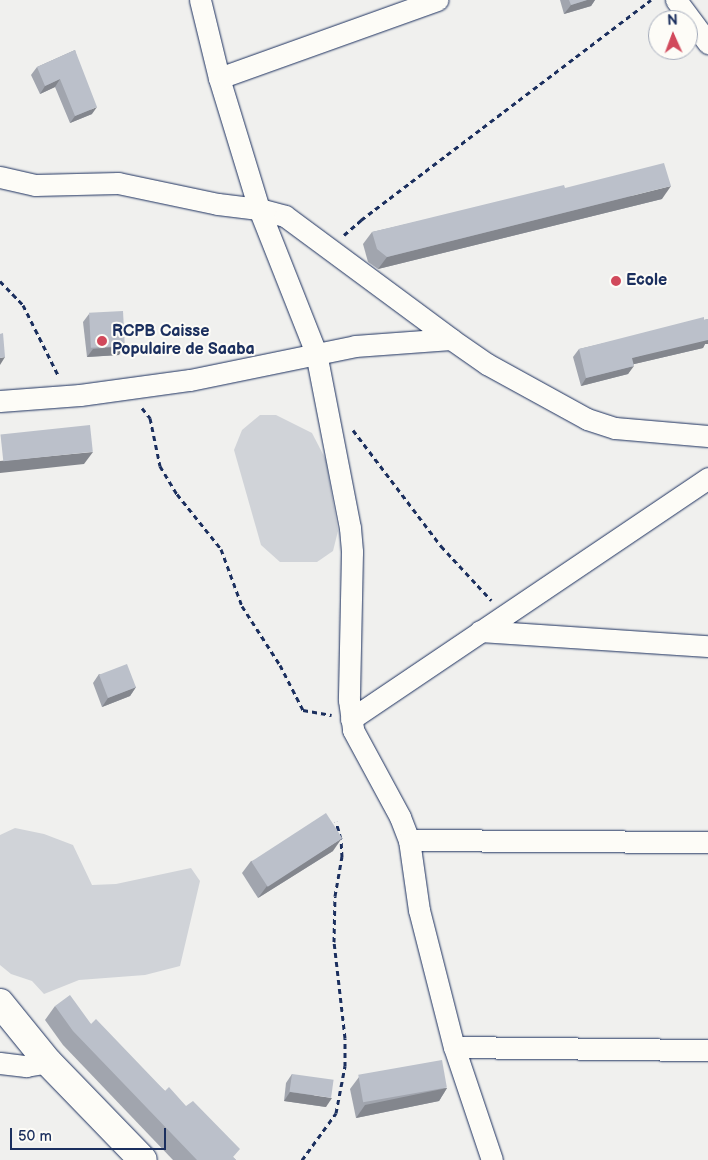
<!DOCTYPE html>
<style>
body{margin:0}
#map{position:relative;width:708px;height:1160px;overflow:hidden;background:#f0f0ee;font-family:"Balsamiq Sans",sans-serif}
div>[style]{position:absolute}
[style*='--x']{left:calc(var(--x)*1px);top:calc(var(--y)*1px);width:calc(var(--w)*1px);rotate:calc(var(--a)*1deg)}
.green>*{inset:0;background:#d0d3d8}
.path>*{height:3px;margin-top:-1.5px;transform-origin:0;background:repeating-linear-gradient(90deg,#1b2f5e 0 5px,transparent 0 9px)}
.roads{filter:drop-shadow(0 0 1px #1b2f5e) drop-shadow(0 0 1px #1b2f5e)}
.street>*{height:21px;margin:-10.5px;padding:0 10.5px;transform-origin:10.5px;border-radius:10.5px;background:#fdfcf7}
.secondary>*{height:28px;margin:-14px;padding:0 14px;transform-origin:14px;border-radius:14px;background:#fdfcf7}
.wall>*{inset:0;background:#a1a5ae}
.shaded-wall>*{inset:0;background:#83868d}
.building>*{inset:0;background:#bbc0ca;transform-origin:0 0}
.dots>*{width:14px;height:14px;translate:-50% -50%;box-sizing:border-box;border:2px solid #fdfcf7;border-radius:50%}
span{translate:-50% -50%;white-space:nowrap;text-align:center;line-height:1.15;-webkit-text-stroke:4px #fdfcf7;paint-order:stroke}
.poi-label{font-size:16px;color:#1b2f5e;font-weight:700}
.left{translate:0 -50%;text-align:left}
.north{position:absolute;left:648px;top:10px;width:50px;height:50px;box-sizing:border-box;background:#fdfcf7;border:1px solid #a3aaba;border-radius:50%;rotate:358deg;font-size:14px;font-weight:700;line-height:20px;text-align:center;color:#1b2f5e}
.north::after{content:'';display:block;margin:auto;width:18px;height:22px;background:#d1495b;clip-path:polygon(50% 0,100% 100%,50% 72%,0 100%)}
.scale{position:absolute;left:10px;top:1128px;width:156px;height:22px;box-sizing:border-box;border:2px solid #1b2f5e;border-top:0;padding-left:6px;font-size:15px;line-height:18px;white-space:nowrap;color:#1b2f5e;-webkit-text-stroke:4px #fdfcf7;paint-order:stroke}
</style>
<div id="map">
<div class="green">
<div style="clip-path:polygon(260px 415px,276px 415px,312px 433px,326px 460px,338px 531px,333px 551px,317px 562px,280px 562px,261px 545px,234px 450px,242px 430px)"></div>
<div style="clip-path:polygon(15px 828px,44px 834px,73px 845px,92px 885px,116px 884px,191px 868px,200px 881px,180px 966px,145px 975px,79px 980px,44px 994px,32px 981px,11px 974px,0 965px,0 835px)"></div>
</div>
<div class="path">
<div style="--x:344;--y:235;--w:23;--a:-41"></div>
<div style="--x:361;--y:220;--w:364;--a:-37.2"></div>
<div style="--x:0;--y:281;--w:33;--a:46"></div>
<div style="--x:23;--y:305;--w:78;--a:63.4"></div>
<div style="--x:142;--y:408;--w:13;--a:51"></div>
<div style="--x:150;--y:418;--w:49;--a:78.2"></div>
<div style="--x:160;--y:466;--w:33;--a:59"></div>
<div style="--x:177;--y:494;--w:70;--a:51.3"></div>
<div style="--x:221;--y:549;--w:61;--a:69.8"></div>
<div style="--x:242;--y:606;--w:70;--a:57.2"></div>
<div style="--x:280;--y:665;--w:51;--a:62.9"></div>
<div style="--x:303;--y:710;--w:29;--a:10"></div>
<div style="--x:353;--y:430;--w:146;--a:52.8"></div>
<div style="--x:441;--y:546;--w:74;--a:47.2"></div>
<div style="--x:302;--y:1160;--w:58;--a:-54.1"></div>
<div style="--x:336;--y:1113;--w:48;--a:-79.2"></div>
<div style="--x:345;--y:1066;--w:28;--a:-90"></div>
<div style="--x:345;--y:1038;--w:97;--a:-96.5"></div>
<div style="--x:334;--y:942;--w:46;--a:-88.8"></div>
<div style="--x:335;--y:896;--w:40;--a:-80"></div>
<div style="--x:342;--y:857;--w:18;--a:-93"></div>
<div style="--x:341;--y:839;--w:18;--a:-106"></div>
</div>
<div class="roads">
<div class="street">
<div style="--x:200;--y:0;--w:80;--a:76.3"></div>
<div style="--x:219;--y:78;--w:137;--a:73"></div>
<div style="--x:259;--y:209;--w:155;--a:68.4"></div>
<div style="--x:316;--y:353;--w:178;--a:79"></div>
<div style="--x:350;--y:528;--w:24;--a:85"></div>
<div style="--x:352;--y:552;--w:148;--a:91.2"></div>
<div style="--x:349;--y:700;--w:30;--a:82"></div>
<div style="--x:353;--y:730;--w:99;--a:61.6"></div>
<div style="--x:400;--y:817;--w:25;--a:69"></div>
<div style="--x:409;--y:840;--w:71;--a:81.9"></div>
<div style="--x:419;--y:910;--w:141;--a:75.7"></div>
<div style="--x:454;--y:1047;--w:119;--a:71.4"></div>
<div style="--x:676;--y:0;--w:54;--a:53.3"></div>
<div style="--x:219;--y:78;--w:232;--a:-19.7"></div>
<div style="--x:0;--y:177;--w:36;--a:13"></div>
<div style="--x:35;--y:185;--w:83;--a:-1.4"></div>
<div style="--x:118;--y:183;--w:102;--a:11.9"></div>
<div style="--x:218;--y:204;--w:41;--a:7"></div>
<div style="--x:259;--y:209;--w:27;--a:15"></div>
<div style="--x:285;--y:216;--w:207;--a:36.5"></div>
<div style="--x:0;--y:401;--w:80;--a:-4.3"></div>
<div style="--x:80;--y:395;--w:111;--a:-7.8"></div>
<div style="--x:190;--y:380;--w:168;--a:-11.6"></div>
<div style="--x:355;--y:346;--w:96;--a:-4.2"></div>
<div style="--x:451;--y:339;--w:44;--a:34.8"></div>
<div style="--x:487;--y:364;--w:114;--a:28.8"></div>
<div style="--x:587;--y:419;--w:29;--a:18"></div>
<div style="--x:615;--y:428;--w:93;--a:4.9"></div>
<div style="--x:480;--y:631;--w:228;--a:3.8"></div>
<div style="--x:351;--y:719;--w:431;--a:-34"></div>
<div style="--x:409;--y:840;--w:299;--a:0.4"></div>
<div style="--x:454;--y:1047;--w:254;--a:0.7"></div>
<div style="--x:0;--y:1063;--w:26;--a:7"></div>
<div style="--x:26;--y:1066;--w:22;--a:-10"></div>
</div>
<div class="secondary">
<div style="--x:0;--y:1003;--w:76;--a:50.9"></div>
<div style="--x:48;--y:1062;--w:136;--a:45.9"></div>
</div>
</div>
<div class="wall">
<div style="clip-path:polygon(560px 0,595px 0,591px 6px,564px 14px)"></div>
<div style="clip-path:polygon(75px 50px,92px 114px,70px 123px,55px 87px,40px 94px,31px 75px,37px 67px)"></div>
<div style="clip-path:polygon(565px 188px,662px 199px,378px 269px,368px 262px,363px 244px,372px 232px)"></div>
<div style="clip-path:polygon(89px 314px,119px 355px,87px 357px,83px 322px)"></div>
<div style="clip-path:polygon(708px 319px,708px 344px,705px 344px,703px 348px,634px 364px,628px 374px,581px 386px,573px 357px,579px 349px)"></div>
<div style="clip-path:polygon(99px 674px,136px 687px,130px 696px,102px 707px,93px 683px)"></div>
<div style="clip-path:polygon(333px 851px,258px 898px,242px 873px,251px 861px)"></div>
<div style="clip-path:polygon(55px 1006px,91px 1024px,165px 1091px,236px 1160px,173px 1160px,63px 1045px,45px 1020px)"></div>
<div style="clip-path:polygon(292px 1074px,326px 1107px,284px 1101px,286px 1083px)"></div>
<div style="clip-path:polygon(359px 1077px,447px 1088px,439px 1101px,356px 1118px,350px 1089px)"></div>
</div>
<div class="shaded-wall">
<div style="clip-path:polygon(587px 0,595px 0,591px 6px,564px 14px,571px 5px)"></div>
<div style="clip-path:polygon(60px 79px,55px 87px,40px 94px,45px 86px)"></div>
<div style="clip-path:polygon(97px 107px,92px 114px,70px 123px,75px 116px)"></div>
<div style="clip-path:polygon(671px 186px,662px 199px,378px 269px,387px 257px)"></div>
<div style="clip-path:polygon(708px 337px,708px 344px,705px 344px,703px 348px,626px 366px,632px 358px)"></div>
<div style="clip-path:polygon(125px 346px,119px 355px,87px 357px,93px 349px)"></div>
<div style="clip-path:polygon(5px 357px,0 365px,0 358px)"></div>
<div style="clip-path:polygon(634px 366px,628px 374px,581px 386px,586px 378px)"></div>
<div style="clip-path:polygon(93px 452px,84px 464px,0 473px,0 461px)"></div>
<div style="clip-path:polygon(136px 687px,130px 696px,102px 707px,108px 698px)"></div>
<div style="clip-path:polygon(342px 838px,333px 851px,258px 898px,267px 886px)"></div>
<div style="clip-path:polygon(447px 1088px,439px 1101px,356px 1118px,365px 1105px)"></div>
<div style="clip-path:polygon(290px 1092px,332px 1098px,326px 1107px,284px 1101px)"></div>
</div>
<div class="building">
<div style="clip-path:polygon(569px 0,587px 0,571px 5px)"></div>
<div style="clip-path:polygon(75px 50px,97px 107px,75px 116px,60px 79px,45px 86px,37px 67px)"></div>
<div style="clip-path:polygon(664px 163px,671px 186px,387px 257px,377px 249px,372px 232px,564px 185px,565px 188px)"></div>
<div style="left:123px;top:311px;width:35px;height:34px;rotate:87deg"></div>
<div style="clip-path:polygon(704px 317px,704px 320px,708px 319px,708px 340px,632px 358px,634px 366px,586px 378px,579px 349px)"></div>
<div style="clip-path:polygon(3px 333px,5px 357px,0 358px,0 334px)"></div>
<div style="left:90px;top:425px;width:27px;height:90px;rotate:84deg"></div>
<div style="left:127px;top:664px;width:25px;height:30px;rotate:69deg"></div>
<div style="left:326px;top:813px;width:30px;height:89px;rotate:57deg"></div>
<div style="clip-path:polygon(70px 995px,91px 1024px,96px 1019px,165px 1091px,169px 1087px,186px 1106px,193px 1101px,240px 1149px,233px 1157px,236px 1160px,197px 1160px,73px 1031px,55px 1006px)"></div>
<div style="left:442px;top:1060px;width:28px;height:85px;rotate:80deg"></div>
<div style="left:292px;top:1074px;width:42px;height:18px;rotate:8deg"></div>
</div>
<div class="dots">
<div style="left:616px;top:281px;background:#d1495b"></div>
<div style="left:102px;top:341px;background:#d1495b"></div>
</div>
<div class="poi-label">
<span class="left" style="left:626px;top:281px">Ecole</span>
<span class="left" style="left:112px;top:341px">RCPB Caisse<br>Populaire de Saaba</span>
</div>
<div class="north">N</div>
<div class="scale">50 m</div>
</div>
